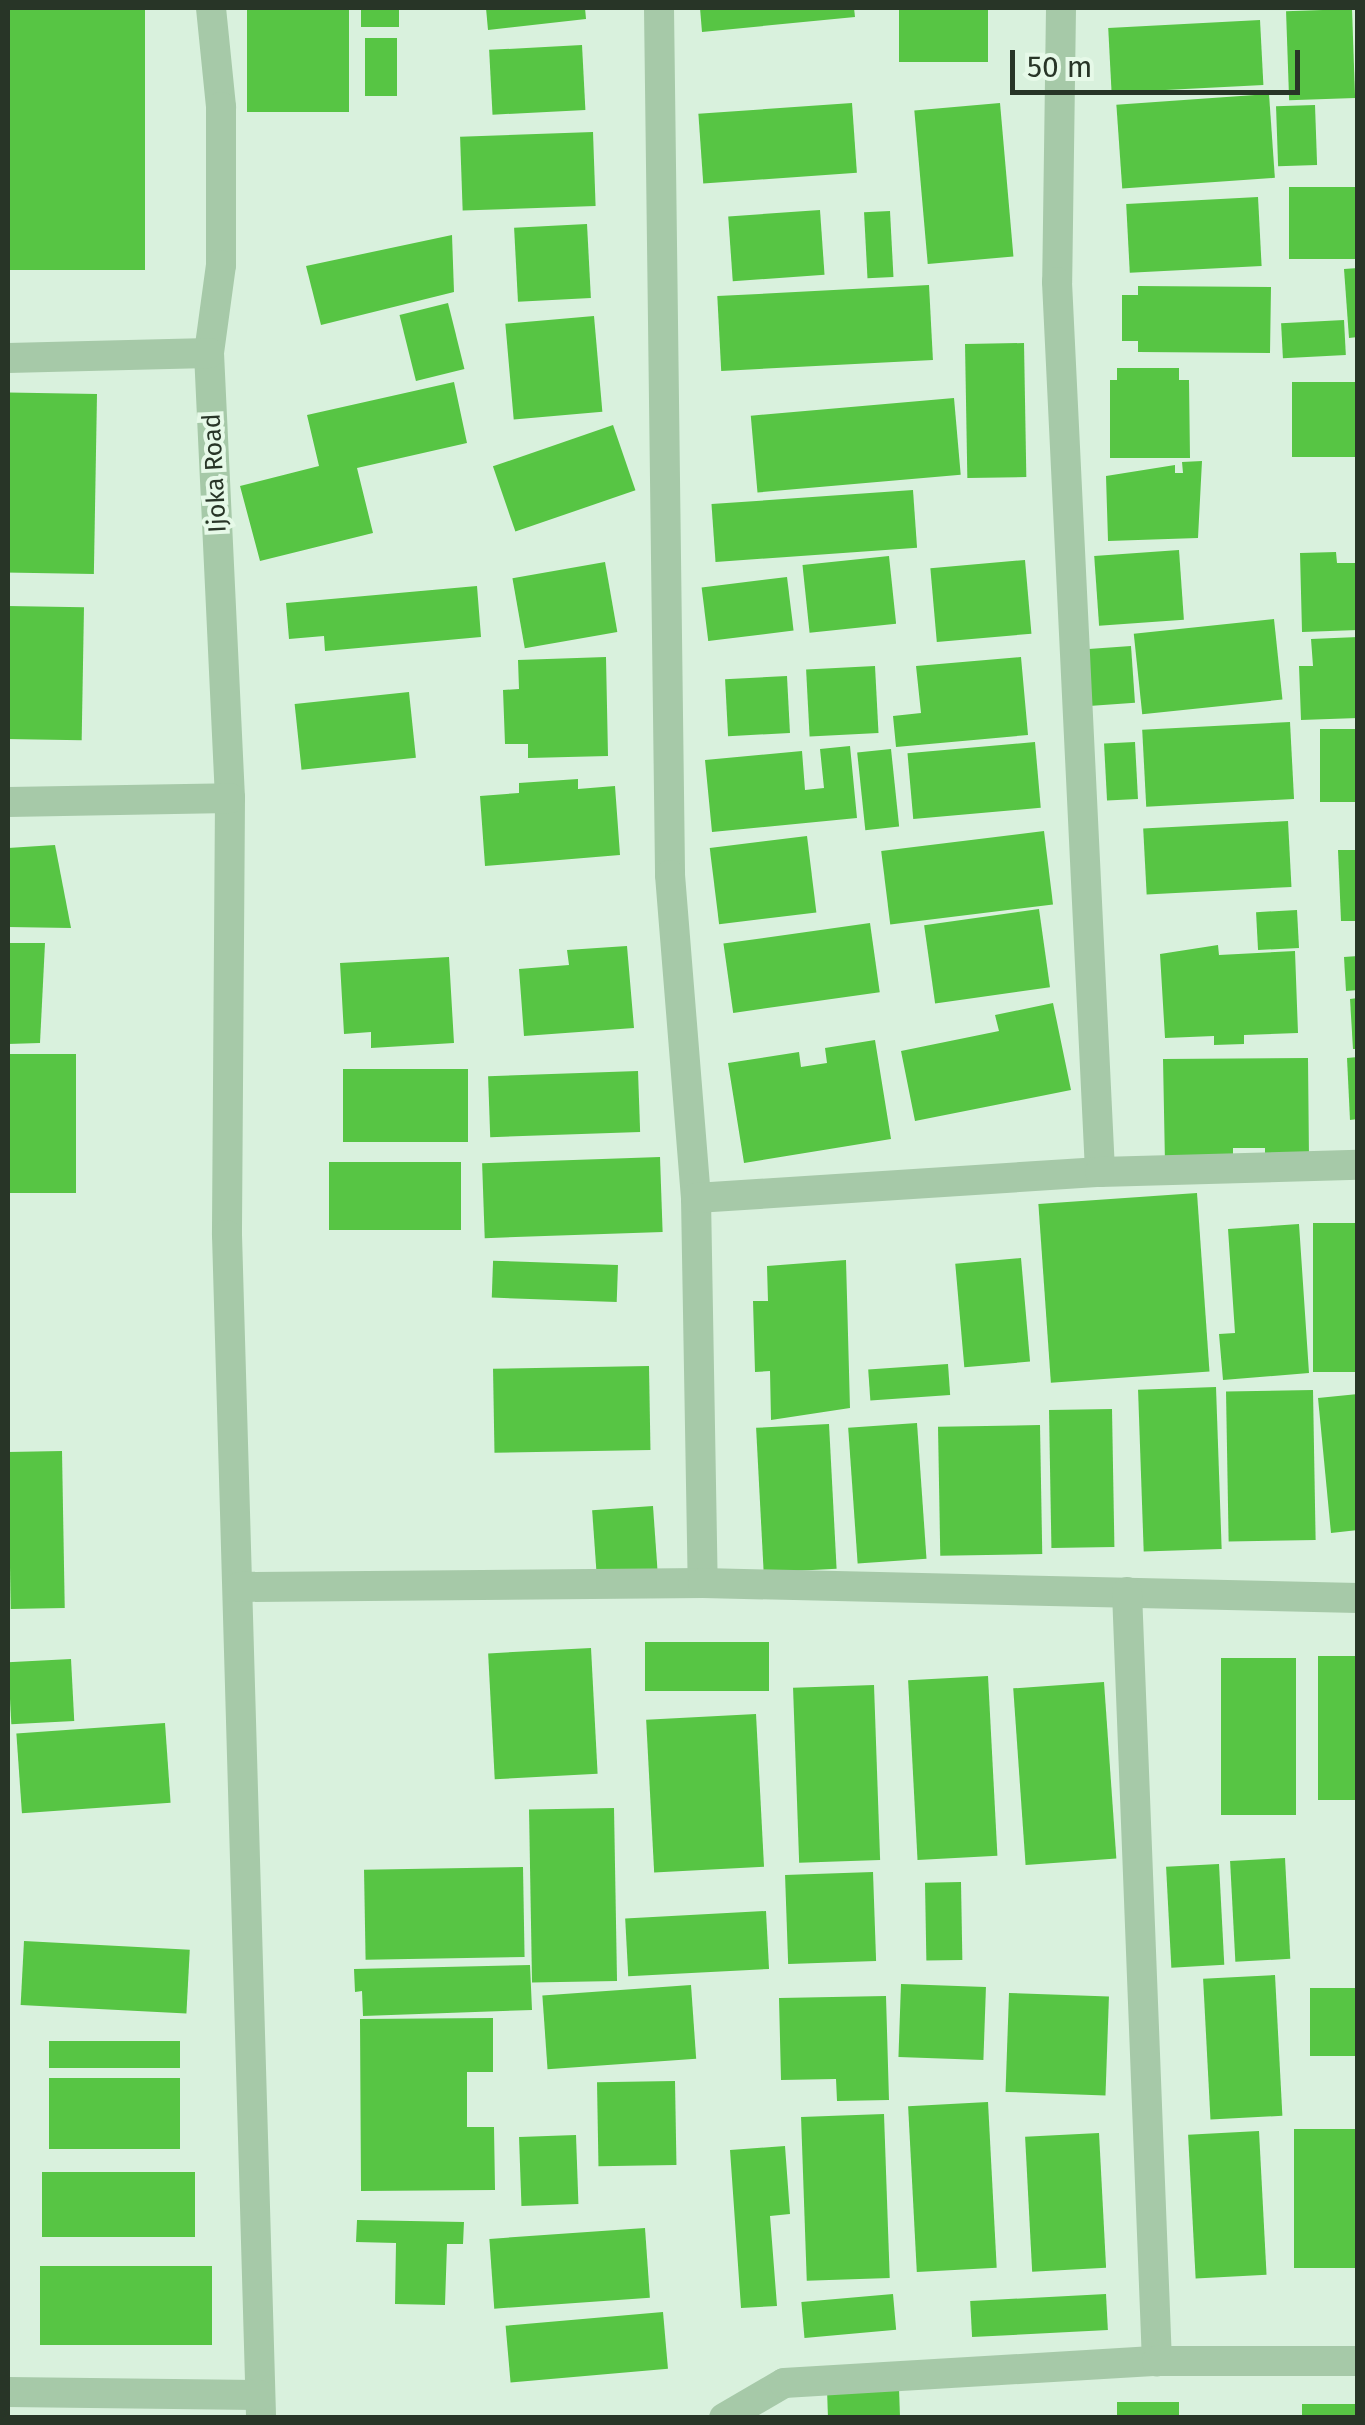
<!DOCTYPE html>
<style>
body{margin:0}
#map{position:relative;width:1365px;height:2425px;overflow:hidden;background:#d9f1dd;font-family:"Fira Sans",sans-serif}
div>[style]{position:absolute}
[style*='--x']{left:calc(var(--x)*1px);top:calc(var(--y)*1px);width:calc(var(--w)*1px);rotate:calc(var(--a)*1deg)}
.building>*{inset:0;background:#57c544;transform-origin:0 0}
.minor>*{height:30px;margin:-15px;padding:0 15px;transform-origin:15px;border-radius:15px;background:#a6c9a8}
span{translate:-50% -50%;white-space:nowrap;text-align:center;line-height:1.15;-webkit-text-stroke:8px #e6f9e8;paint-order:stroke}
.street-label{font-size:25px;color:#283527}
.frame{position:absolute;inset:0;border:10px solid #283527;pointer-events:none}
.scale{position:absolute;left:1010px;top:50px;width:290px;height:45px;box-sizing:border-box;border:5px solid #283527;border-top:0;padding-left:12px;font-size:30px;line-height:35px;white-space:nowrap;color:#283527;-webkit-text-stroke:8px #e6f9e8;paint-order:stroke}
</style>
<div id="map">
<div class="building">
<div style="left:8px;top:8px;width:137px;height:262px"></div>
<div style="left:247px;top:8px;width:102px;height:104px"></div>
<div style="left:361px;top:8px;width:38px;height:19px"></div>
<div style="clip-path:polygon(486px 8px,585px 8px,586px 19px,488px 30px)"></div>
<div style="clip-path:polygon(700px 8px,854px 8px,855px 17px,702px 32px)"></div>
<div style="left:899px;top:8px;width:89px;height:54px"></div>
<div style="left:1352px;top:9px;width:89px;height:66px;rotate:88deg"></div>
<div style="left:1260px;top:20px;width:65px;height:152px;rotate:87deg"></div>
<div style="left:365px;top:38px;width:32px;height:58px"></div>
<div style="left:582px;top:45px;width:65px;height:93px;rotate:87deg"></div>
<div style="left:1269px;top:94px;width:84px;height:153px;rotate:86deg"></div>
<div style="left:852px;top:103px;width:70px;height:154px;rotate:86deg"></div>
<div style="left:1000px;top:103px;width:154px;height:86px;rotate:85deg"></div>
<div style="left:1315px;top:105px;width:60px;height:39px;rotate:88deg"></div>
<div style="left:593px;top:132px;width:74px;height:133px;rotate:88deg"></div>
<div style="left:1358px;top:187px;width:72px;height:69px;rotate:90deg"></div>
<div style="left:1258px;top:197px;width:69px;height:132px;rotate:87deg"></div>
<div style="left:820px;top:210px;width:65px;height:92px;rotate:86deg"></div>
<div style="left:890px;top:211px;width:66px;height:26px;rotate:87deg"></div>
<div style="left:587px;top:224px;width:74px;height:73px;rotate:87deg"></div>
<div style="clip-path:polygon(452px 235px,454px 292px,321px 325px,306px 266px)"></div>
<div style="clip-path:polygon(1358px 268px,1358px 337px,1349px 338px,1344px 269px)"></div>
<div style="left:929px;top:285px;width:75px;height:212px;rotate:87deg"></div>
<div style="clip-path:polygon(1138px 286px,1271px 287px,1270px 353px,1138px 352px,1138px 341px,1122px 341px,1122px 295px,1138px 295px)"></div>
<div style="left:448px;top:303px;width:68px;height:50px;rotate:76deg"></div>
<div style="left:594px;top:316px;width:96px;height:89px;rotate:85deg"></div>
<div style="left:1344px;top:320px;width:35px;height:63px;rotate:87deg"></div>
<div style="left:1024px;top:343px;width:134px;height:59px;rotate:89deg"></div>
<div style="clip-path:polygon(1117px 368px,1179px 368px,1179px 380px,1189px 380px,1190px 458px,1110px 458px,1110px 380px,1117px 380px)"></div>
<div style="clip-path:polygon(454px 382px,467px 443px,357px 468px,373px 533px,260px 561px,240px 486px,319px 466px,307px 415px)"></div>
<div style="left:1358px;top:382px;width:75px;height:66px;rotate:90deg"></div>
<div style="left:97px;top:394px;width:180px;height:89px;rotate:91deg"></div>
<div style="left:954px;top:398px;width:77px;height:204px;rotate:85deg"></div>
<div style="left:613px;top:425px;width:69px;height:127px;rotate:71deg"></div>
<div style="clip-path:polygon(1202px 461px,1198px 538px,1108px 541px,1106px 476px,1175px 465px,1175px 473px,1183px 473px,1182px 462px)"></div>
<div style="left:913px;top:490px;width:58px;height:202px;rotate:86deg"></div>
<div style="left:1179px;top:550px;width:70px;height:85px;rotate:86deg"></div>
<div style="clip-path:polygon(1336px 552px,1337px 563px,1358px 563px,1358px 630px,1302px 632px,1300px 553px)"></div>
<div style="left:889px;top:556px;width:68px;height:87px;rotate:84deg"></div>
<div style="left:1025px;top:560px;width:74px;height:95px;rotate:85deg"></div>
<div style="left:605px;top:562px;width:71px;height:94px;rotate:80deg"></div>
<div style="left:787px;top:577px;width:54px;height:86px;rotate:83deg"></div>
<div style="clip-path:polygon(477px 586px,481px 637px,325px 651px,324px 636px,289px 639px,286px 603px)"></div>
<div style="left:8px;top:606px;width:76px;height:133px;rotate:1deg"></div>
<div style="left:1274px;top:619px;width:81px;height:141px;rotate:84deg"></div>
<div style="clip-path:polygon(1358px 637px,1358px 718px,1301px 720px,1299px 666px,1313px 666px,1311px 639px)"></div>
<div style="left:1131px;top:646px;width:57px;height:46px;rotate:86deg"></div>
<div style="clip-path:polygon(606px 657px,608px 756px,528px 758px,528px 744px,505px 744px,503px 690px,519px 689px,518px 660px)"></div>
<div style="clip-path:polygon(1021px 657px,1028px 735px,896px 747px,893px 716px,921px 713px,916px 666px)"></div>
<div style="left:875px;top:666px;width:67px;height:69px;rotate:87deg"></div>
<div style="left:787px;top:676px;width:57px;height:62px;rotate:87deg"></div>
<div style="left:409px;top:692px;width:66px;height:115px;rotate:84deg"></div>
<div style="left:1290px;top:722px;width:77px;height:148px;rotate:87deg"></div>
<div style="left:1358px;top:729px;width:73px;height:38px;rotate:90deg"></div>
<div style="left:1035px;top:742px;width:66px;height:128px;rotate:85deg"></div>
<div style="left:1135px;top:742px;width:57px;height:31px;rotate:87deg"></div>
<div style="clip-path:polygon(850px 746px,857px 818px,712px 832px,705px 760px,802px 751px,805px 790px,824px 788px,820px 749px)"></div>
<div style="left:891px;top:749px;width:78px;height:34px;rotate:84deg"></div>
<div style="clip-path:polygon(578px 779px,578px 789px,615px 786px,620px 855px,485px 866px,480px 796px,519px 793px,519px 783px)"></div>
<div style="left:1288px;top:821px;width:66px;height:145px;rotate:87deg"></div>
<div style="left:1044px;top:831px;width:74px;height:164px;rotate:83deg"></div>
<div style="left:807px;top:836px;width:77px;height:98px;rotate:83deg"></div>
<div style="clip-path:polygon(55px 845px,71px 928px,8px 927px,8px 848px)"></div>
<div style="clip-path:polygon(1338px 850px,1358px 850px,1358px 921px,1341px 921px)"></div>
<div style="left:1039px;top:909px;width:79px;height:116px;rotate:82deg"></div>
<div style="left:1297px;top:910px;width:38px;height:41px;rotate:87deg"></div>
<div style="left:870px;top:923px;width:70px;height:148px;rotate:82deg"></div>
<div style="clip-path:polygon(8px 943px,45px 943px,40px 1043px,8px 1044px)"></div>
<div style="clip-path:polygon(1218px 945px,1219px 955px,1295px 951px,1298px 1033px,1244px 1035px,1244px 1044px,1214px 1045px,1214px 1036px,1165px 1038px,1160px 954px)"></div>
<div style="clip-path:polygon(627px 946px,634px 1028px,524px 1036px,519px 969px,569px 965px,567px 950px)"></div>
<div style="clip-path:polygon(1358px 956px,1358px 990px,1346px 991px,1344px 957px)"></div>
<div style="clip-path:polygon(449px 957px,454px 1043px,371px 1048px,371px 1032px,344px 1034px,340px 963px)"></div>
<div style="clip-path:polygon(1358px 998px,1358px 1049px,1353px 1049px,1350px 999px)"></div>
<div style="clip-path:polygon(1053px 1003px,1071px 1090px,915px 1121px,901px 1051px,999px 1031px,995px 1015px)"></div>
<div style="clip-path:polygon(875px 1040px,891px 1139px,744px 1163px,728px 1063px,799px 1052px,801px 1067px,827px 1063px,825px 1048px)"></div>
<div style="left:76px;top:1054px;width:139px;height:68px;rotate:90deg"></div>
<div style="clip-path:polygon(1358px 1057px,1358px 1119px,1350px 1120px,1347px 1058px)"></div>
<div style="clip-path:polygon(1308px 1058px,1309px 1159px,1265px 1159px,1265px 1148px,1233px 1148px,1233px 1163px,1165px 1164px,1163px 1059px)"></div>
<div style="left:343px;top:1069px;width:125px;height:73px"></div>
<div style="left:638px;top:1071px;width:61px;height:150px;rotate:88deg"></div>
<div style="left:660px;top:1157px;width:75px;height:178px;rotate:88deg"></div>
<div style="left:329px;top:1162px;width:132px;height:68px"></div>
<div style="left:1197px;top:1193px;width:179px;height:159px;rotate:86deg"></div>
<div style="left:1358px;top:1223px;width:149px;height:45px;rotate:90deg"></div>
<div style="clip-path:polygon(1299px 1224px,1309px 1373px,1223px 1380px,1219px 1334px,1235px 1333px,1228px 1229px)"></div>
<div style="left:1021px;top:1258px;width:104px;height:66px;rotate:85deg"></div>
<div style="clip-path:polygon(846px 1260px,850px 1408px,771px 1420px,770px 1371px,755px 1372px,753px 1301px,768px 1301px,767px 1266px)"></div>
<div style="left:618px;top:1265px;width:37px;height:125px;rotate:92deg"></div>
<div style="left:948px;top:1364px;width:31px;height:80px;rotate:86deg"></div>
<div style="left:649px;top:1366px;width:84px;height:156px;rotate:89deg"></div>
<div style="left:1216px;top:1387px;width:162px;height:78px;rotate:88deg"></div>
<div style="left:1313px;top:1390px;width:150px;height:87px;rotate:89deg"></div>
<div style="clip-path:polygon(1358px 1394px,1358px 1530px,1331px 1533px,1318px 1398px)"></div>
<div style="left:1112px;top:1409px;width:138px;height:63px;rotate:89deg"></div>
<div style="left:917px;top:1423px;width:136px;height:69px;rotate:86deg"></div>
<div style="left:829px;top:1424px;width:145px;height:73px;rotate:87deg"></div>
<div style="left:1040px;top:1425px;width:129px;height:102px;rotate:89deg"></div>
<div style="left:62px;top:1451px;width:157px;height:54px;rotate:89deg"></div>
<div style="left:653px;top:1506px;width:68px;height:61px;rotate:86deg"></div>
<div style="left:645px;top:1642px;width:124px;height:49px"></div>
<div style="left:591px;top:1648px;width:126px;height:103px;rotate:87deg"></div>
<div style="left:1318px;top:1656px;width:40px;height:144px"></div>
<div style="left:1221px;top:1658px;width:75px;height:157px"></div>
<div style="left:71px;top:1659px;width:62px;height:63px;rotate:87deg"></div>
<div style="left:988px;top:1676px;width:180px;height:80px;rotate:87deg"></div>
<div style="left:1104px;top:1682px;width:177px;height:91px;rotate:86deg"></div>
<div style="left:874px;top:1685px;width:175px;height:81px;rotate:88deg"></div>
<div style="left:756px;top:1714px;width:153px;height:110px;rotate:87deg"></div>
<div style="left:165px;top:1723px;width:80px;height:149px;rotate:86deg"></div>
<div style="left:614px;top:1808px;width:173px;height:85px;rotate:89deg"></div>
<div style="left:1285px;top:1858px;width:101px;height:55px;rotate:87deg"></div>
<div style="left:1219px;top:1864px;width:101px;height:53px;rotate:87deg"></div>
<div style="left:523px;top:1867px;width:90px;height:159px;rotate:89deg"></div>
<div style="left:873px;top:1872px;width:89px;height:88px;rotate:88deg"></div>
<div style="left:961px;top:1882px;width:78px;height:36px;rotate:89deg"></div>
<div style="left:766px;top:1911px;width:58px;height:141px;rotate:87deg"></div>
<div style="left:24px;top:1941px;width:166px;height:64px;rotate:3deg"></div>
<div style="clip-path:polygon(530px 1965px,532px 2010px,363px 2016px,362px 1991px,355px 1992px,354px 1969px)"></div>
<div style="left:1275px;top:1975px;width:141px;height:72px;rotate:87deg"></div>
<div style="left:901px;top:1984px;width:85px;height:73px;rotate:2deg"></div>
<div style="left:691px;top:1985px;width:74px;height:149px;rotate:86deg"></div>
<div style="left:1358px;top:1988px;width:68px;height:48px;rotate:90deg"></div>
<div style="left:1009px;top:1993px;width:100px;height:99px;rotate:2deg"></div>
<div style="clip-path:polygon(886px 1996px,889px 2100px,837px 2101px,836px 2079px,781px 2080px,779px 1998px)"></div>
<div style="clip-path:polygon(493px 2018px,493px 2072px,467px 2072px,467px 2127px,494px 2127px,495px 2190px,361px 2191px,360px 2019px)"></div>
<div style="left:180px;top:2041px;width:27px;height:131px;rotate:90deg"></div>
<div style="left:180px;top:2078px;width:71px;height:131px;rotate:90deg"></div>
<div style="left:675px;top:2081px;width:84px;height:78px;rotate:89deg"></div>
<div style="left:988px;top:2102px;width:166px;height:80px;rotate:87deg"></div>
<div style="left:884px;top:2114px;width:164px;height:83px;rotate:88deg"></div>
<div style="left:1358px;top:2129px;width:139px;height:64px;rotate:90deg"></div>
<div style="left:1259px;top:2131px;width:144px;height:71px;rotate:87deg"></div>
<div style="left:1099px;top:2133px;width:135px;height:74px;rotate:87deg"></div>
<div style="left:576px;top:2135px;width:69px;height:57px;rotate:88deg"></div>
<div style="clip-path:polygon(785px 2146px,790px 2214px,770px 2216px,777px 2306px,741px 2308px,730px 2150px)"></div>
<div style="left:42px;top:2172px;width:153px;height:65px"></div>
<div style="clip-path:polygon(357px 2220px,464px 2222px,463px 2244px,447px 2244px,445px 2305px,395px 2304px,396px 2243px,356px 2242px)"></div>
<div style="left:645px;top:2228px;width:70px;height:156px;rotate:86deg"></div>
<div style="left:212px;top:2266px;width:79px;height:172px;rotate:90deg"></div>
<div style="left:893px;top:2294px;width:36px;height:92px;rotate:85deg"></div>
<div style="left:1106px;top:2294px;width:36px;height:136px;rotate:87deg"></div>
<div style="left:663px;top:2312px;width:57px;height:158px;rotate:85deg"></div>
<div style="left:899px;top:2388px;width:30px;height:72px;rotate:88deg"></div>
<div style="left:1179px;top:2402px;width:16px;height:62px;rotate:90deg"></div>
<div style="left:1302px;top:2404px;width:56px;height:14px"></div>
</div>
<div class="minor">
<div style="--x:211;--y:8;--w:100;--a:84.2"></div>
<div style="--x:221;--y:107;--w:158;--a:90"></div>
<div style="--x:221;--y:265;--w:89;--a:97.8"></div>
<div style="--x:209;--y:353;--w:445;--a:87.3"></div>
<div style="--x:230;--y:798;--w:437;--a:90.4"></div>
<div style="--x:227;--y:1235;--w:1183;--a:88.35"></div>
<div style="--x:659;--y:8;--w:867;--a:89.27"></div>
<div style="--x:670;--y:875;--w:324;--a:85.4"></div>
<div style="--x:696;--y:1198;--w:385;--a:89"></div>
<div style="--x:1061;--y:8;--w:274;--a:90.8"></div>
<div style="--x:1057;--y:282;--w:891;--a:87.23"></div>
<div style="--x:8;--y:358;--w:201;--a:-1.4"></div>
<div style="--x:8;--y:802;--w:222;--a:-1"></div>
<div style="--x:696;--y:1198;--w:405;--a:-3.7"></div>
<div style="--x:1100;--y:1172;--w:258;--a:-1.6"></div>
<div style="--x:240;--y:1587;--w:463;--a:-0.5"></div>
<div style="--x:703;--y:1583;--w:655;--a:1.31"></div>
<div style="--x:1127;--y:1592;--w:770;--a:87.77"></div>
<div style="--x:8;--y:2392;--w:252;--a:0.7"></div>
<div style="--x:724;--y:2418;--w:69;--a:-30.3"></div>
<div style="--x:784;--y:2383;--w:374;--a:-3.4"></div>
<div style="--x:1157;--y:2361;--w:201;--a:0"></div>
</div>
<div class="street-label">
<span style="left:215px;top:473px;rotate:-93deg">Ijoka Road</span>
</div>
<div class="frame"></div>
<div class="scale">50 m</div>
</div>
